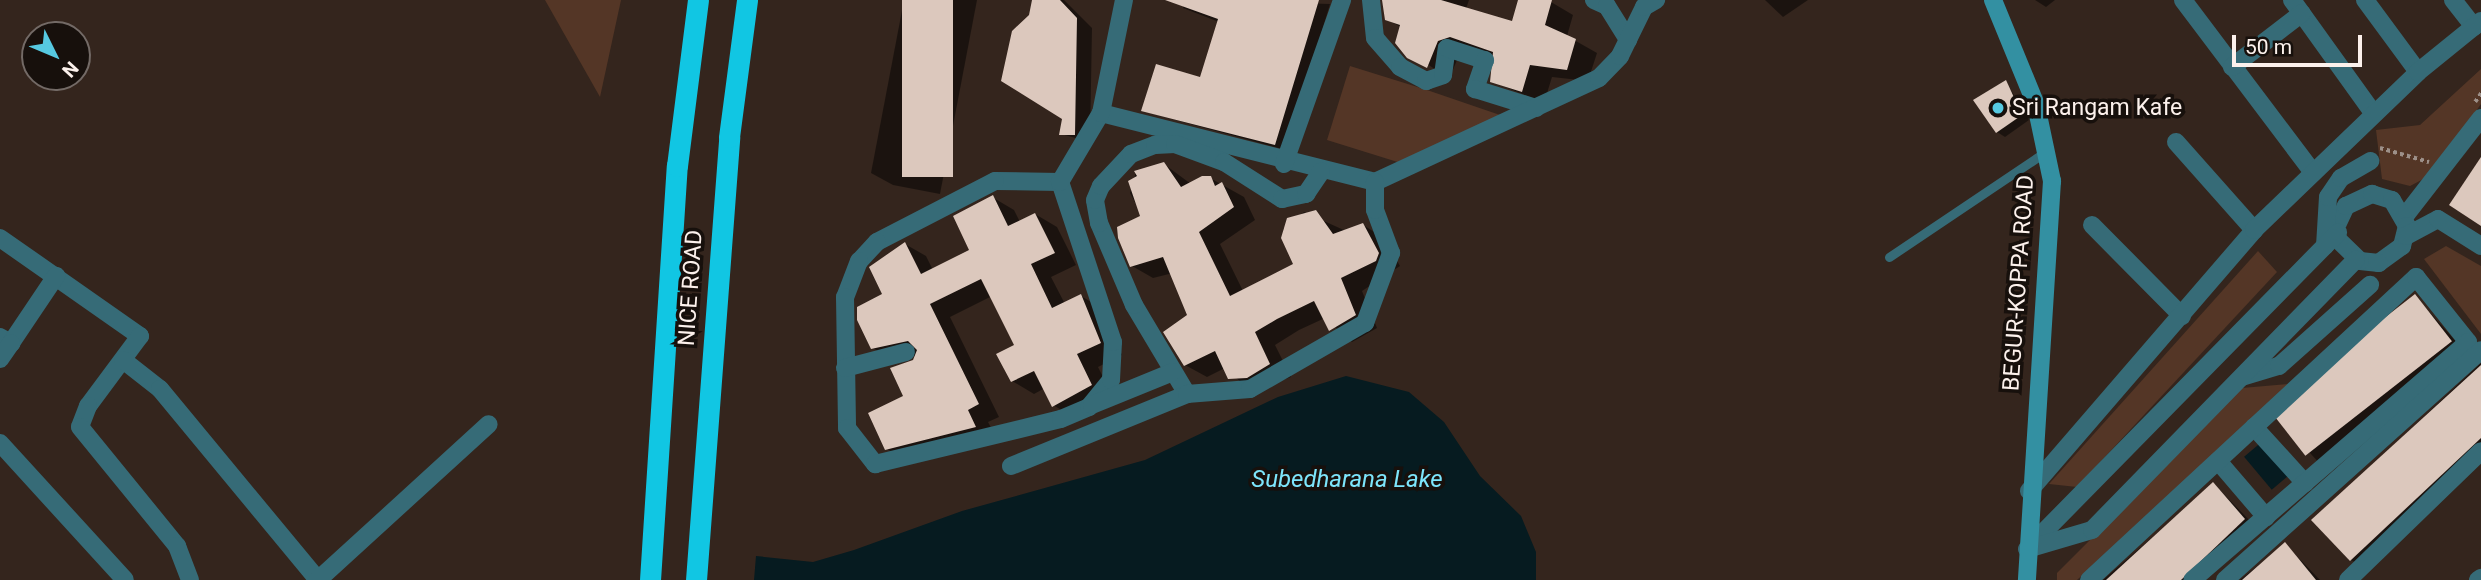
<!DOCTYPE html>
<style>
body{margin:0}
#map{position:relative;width:2481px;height:580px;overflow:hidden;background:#34251d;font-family:Roboto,sans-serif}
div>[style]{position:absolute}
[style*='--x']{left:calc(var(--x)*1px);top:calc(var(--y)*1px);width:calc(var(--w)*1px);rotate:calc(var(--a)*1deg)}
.green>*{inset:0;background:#543626}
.water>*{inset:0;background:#061b20;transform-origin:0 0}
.shadow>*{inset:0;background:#0007;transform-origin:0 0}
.building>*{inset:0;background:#dcc8bd;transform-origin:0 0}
.path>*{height:3.5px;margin-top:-1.75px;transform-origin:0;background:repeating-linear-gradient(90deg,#9d9089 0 3.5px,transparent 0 7px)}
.lane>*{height:9px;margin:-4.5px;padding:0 4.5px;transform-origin:4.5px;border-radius:4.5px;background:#366b77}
.street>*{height:18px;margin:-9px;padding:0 9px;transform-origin:9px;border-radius:9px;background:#366b77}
.secondary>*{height:18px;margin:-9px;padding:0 9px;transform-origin:9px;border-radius:9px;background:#3390a2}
.highway>*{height:21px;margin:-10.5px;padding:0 10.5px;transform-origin:10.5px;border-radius:10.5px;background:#11c6e3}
.dots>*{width:19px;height:19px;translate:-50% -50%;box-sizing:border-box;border:4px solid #17100c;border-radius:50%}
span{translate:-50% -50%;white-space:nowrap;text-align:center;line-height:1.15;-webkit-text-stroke:7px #17100c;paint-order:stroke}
.poi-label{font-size:23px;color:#fcf1ec}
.left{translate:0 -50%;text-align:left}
.street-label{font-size:23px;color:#fcf1ec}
.water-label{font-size:24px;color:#7de5fb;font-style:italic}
.north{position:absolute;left:21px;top:21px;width:70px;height:70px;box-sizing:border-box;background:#17100c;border:2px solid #736a66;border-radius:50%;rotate:133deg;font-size:19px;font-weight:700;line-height:28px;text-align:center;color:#fcf1ec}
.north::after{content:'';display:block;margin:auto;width:24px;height:32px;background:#56c9e1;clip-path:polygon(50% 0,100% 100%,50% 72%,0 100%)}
.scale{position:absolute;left:2232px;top:35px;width:130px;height:32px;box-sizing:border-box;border:4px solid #fcf1ec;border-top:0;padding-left:9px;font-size:21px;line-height:24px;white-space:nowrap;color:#fcf1ec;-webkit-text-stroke:5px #17100c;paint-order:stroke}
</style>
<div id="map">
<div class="green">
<div style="clip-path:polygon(545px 0,621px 0,600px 97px)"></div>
<div style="clip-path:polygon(1350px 66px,1427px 90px,1500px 115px,1404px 164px,1327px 140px)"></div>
<div style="clip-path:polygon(2481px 69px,2481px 104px,2431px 175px,2410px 186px,2382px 179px,2376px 130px,2420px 125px)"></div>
<div style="clip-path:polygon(2446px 246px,2481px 266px,2481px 334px,2424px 259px)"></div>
<div style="clip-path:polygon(2258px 251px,2277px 272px,2077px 487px,2049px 484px)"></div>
<div style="clip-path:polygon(2289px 384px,2077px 580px,2057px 580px,2057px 573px,2242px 388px)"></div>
</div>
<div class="water">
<div style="clip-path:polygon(1346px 376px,1409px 392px,1444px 422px,1480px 476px,1521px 516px,1536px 552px,1536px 580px,754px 580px,756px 556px,813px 562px,854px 550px,962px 511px,1145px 460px,1278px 397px)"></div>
<div style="left:2264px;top:440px;width:43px;height:26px;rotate:50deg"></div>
</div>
<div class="shadow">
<div style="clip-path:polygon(904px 0,977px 0,940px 194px,893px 185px,871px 173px)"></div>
<div style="clip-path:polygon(1033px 0,1064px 0,1092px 28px,1090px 142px,1061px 134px,1064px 119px,1030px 16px)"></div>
<div style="clip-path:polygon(1185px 0,1330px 4px,1286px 150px,1143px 111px,1202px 79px,1219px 22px,1183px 8px)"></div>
<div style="clip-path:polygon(1382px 0,1469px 0,1466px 9px,1513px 23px,1520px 0,1551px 2px,1573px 15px,1567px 36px,1597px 53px,1588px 81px,1552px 77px,1544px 103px,1491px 81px,1494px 56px,1473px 49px,1460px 53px,1449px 79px,1397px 43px,1401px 27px,1386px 19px)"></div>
<div style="clip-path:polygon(1765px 0,1808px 0,1783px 17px)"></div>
<div style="clip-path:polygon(2035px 0,2055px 0,2046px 7px)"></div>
<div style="clip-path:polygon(2006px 82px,2029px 120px,2005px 137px,1997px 132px)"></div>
<div style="clip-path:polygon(1164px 164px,1191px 184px,1210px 178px,1244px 197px,1255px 220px,1220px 244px,1243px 291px,1295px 265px,1283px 229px,1304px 212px,1346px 231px,1363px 225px,1384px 238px,1400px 266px,1362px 291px,1377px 328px,1352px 342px,1325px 318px,1299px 330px,1275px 345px,1291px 377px,1251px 391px,1225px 368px,1207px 377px,1185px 365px,1189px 316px,1173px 273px,1153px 278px,1132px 266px,1143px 217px,1130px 193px,1136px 172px)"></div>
<div style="clip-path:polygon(992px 197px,1014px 210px,1020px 222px,1035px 214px,1057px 227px,1076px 265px,1051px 277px,1065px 304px,1081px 296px,1103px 309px,1122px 355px,1098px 367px,1113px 397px,1075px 418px,1053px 405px,1045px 388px,1034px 394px,1012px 381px,1016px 346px,992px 296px,950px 317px,999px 417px,988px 422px,997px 439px,909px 461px,887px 449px,917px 356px,894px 361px,873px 348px,885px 295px,871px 267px,905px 244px,926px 256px,933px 270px,972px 251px)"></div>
<div style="left:2415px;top:296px;width:70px;height:183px;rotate:48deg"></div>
<div style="clip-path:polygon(2481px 363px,2481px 454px,2362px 566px,2351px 560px,2314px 520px)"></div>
<div style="clip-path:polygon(2214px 484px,2255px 526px,2195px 580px,2103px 580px)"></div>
<div style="clip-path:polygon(2285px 544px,2320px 580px,2240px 580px)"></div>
</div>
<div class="building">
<div style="left:902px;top:0;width:51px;height:177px"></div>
<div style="clip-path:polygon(1032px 0,1060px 0,1077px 18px,1075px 135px,1059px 135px,1062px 119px,1001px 81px,1012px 31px,1029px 15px)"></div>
<div style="clip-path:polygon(1165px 0,1319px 0,1275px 145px,1141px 111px,1156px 64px,1200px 77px,1218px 19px)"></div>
<div style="clip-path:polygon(1382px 0,1441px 0,1512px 21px,1518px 0,1552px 0,1545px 25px,1576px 39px,1567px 70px,1530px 65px,1522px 92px,1490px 82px,1493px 52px,1450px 37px,1438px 41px,1427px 68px,1407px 58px,1395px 43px,1400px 25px,1385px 20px)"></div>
<div style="clip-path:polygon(2006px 80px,2022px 115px,1996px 133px,1973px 100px)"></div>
<div style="clip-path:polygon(2481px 157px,2481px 226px,2449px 205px)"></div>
<div style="clip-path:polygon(1164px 162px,1181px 187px,1202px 176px,1211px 176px,1215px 186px,1222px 182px,1234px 207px,1199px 232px,1230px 296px,1293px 264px,1281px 238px,1287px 218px,1316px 210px,1333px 234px,1363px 223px,1379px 253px,1376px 261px,1341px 278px,1356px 315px,1329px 331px,1314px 301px,1277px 319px,1255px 332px,1270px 364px,1247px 378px,1228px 379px,1215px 351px,1184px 366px,1163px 332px,1187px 315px,1163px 257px,1130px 267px,1118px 238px,1117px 227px,1140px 216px,1128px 181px,1137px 176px,1134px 171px)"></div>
<div style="clip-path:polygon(993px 195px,1008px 226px,1035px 213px,1055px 253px,1031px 264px,1052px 308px,1081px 294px,1101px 343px,1077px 354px,1092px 385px,1052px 407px,1034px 371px,1011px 382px,996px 354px,1014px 345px,981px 279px,930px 304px,979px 404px,968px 410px,976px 427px,885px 450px,868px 413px,903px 396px,890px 368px,913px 360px,917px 350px,908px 341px,871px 349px,857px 320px,857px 307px,882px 294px,869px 267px,905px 242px,921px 274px,969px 250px,953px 216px)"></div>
<div style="left:2415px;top:294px;width:60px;height:186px;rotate:52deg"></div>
<div style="clip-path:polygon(2481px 365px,2481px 438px,2350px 561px,2311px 520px)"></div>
<div style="clip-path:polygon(2213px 482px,2245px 519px,2181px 580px,2106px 580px)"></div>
<div style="clip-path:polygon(2285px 542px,2316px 580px,2242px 580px)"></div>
</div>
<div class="path">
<div style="--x:2475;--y:102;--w:11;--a:-56"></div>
<div style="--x:2380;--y:148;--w:51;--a:15.9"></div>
</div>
<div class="lane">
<div style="--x:1889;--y:257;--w:190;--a:-33.9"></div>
</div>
<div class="street">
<div style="--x:1371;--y:0;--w:38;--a:84"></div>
<div style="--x:1375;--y:38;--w:38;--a:49"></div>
<div style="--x:1400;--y:67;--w:30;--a:28"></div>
<div style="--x:1426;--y:81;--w:18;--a:-19"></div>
<div style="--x:1443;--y:75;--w:27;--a:-82"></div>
<div style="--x:1447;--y:48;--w:40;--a:18"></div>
<div style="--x:1485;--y:60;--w:31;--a:109"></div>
<div style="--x:1475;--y:89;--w:64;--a:17.3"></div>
<div style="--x:1594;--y:0;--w:14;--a:25"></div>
<div style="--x:1607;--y:6;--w:40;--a:58"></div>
<div style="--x:2183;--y:0;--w:213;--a:53"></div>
<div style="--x:2292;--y:0;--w:140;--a:54.3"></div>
<div style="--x:2365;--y:0;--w:89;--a:53.6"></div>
<div style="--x:2453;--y:0;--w:34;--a:52"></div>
<div style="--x:2232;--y:67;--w:88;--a:-37.6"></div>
<div style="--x:1101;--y:113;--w:283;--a:14.1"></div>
<div style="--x:1375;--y:182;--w:247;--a:-24.9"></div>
<div style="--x:1599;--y:78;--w:30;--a:-46"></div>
<div style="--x:1620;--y:56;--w:55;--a:-63.9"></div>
<div style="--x:1644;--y:7;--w:14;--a:-30"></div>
<div style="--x:2176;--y:142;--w:118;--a:48.4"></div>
<div style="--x:1284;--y:164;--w:174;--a:-70.5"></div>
<div style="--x:1060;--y:182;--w:65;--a:-179.1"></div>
<div style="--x:995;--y:181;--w:133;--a:152.7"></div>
<div style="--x:877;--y:242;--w:26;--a:133"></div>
<div style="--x:859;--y:261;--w:39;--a:111"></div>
<div style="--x:845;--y:297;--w:131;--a:89.1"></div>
<div style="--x:847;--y:428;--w:46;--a:52.1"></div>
<div style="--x:875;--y:464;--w:191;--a:-13.6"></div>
<div style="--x:1061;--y:419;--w:30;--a:-23"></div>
<div style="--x:1089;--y:407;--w:35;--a:-51"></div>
<div style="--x:1111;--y:380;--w:38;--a:-87"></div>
<div style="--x:1113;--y:342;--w:169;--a:-108.3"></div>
<div style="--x:1060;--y:182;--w:80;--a:-59.3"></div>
<div style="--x:1101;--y:113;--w:115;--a:-78.5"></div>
<div style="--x:2405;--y:216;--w:124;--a:-52.2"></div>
<div style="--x:2338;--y:223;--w:19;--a:-65"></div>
<div style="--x:2346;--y:206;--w:29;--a:-25"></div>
<div style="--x:2372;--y:194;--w:21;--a:17"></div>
<div style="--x:2392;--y:200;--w:30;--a:60"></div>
<div style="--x:2407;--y:226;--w:21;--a:104"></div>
<div style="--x:2402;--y:246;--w:29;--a:144"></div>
<div style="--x:2379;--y:263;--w:19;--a:-174"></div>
<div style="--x:2360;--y:261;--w:28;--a:-136"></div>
<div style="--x:2092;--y:225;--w:128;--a:45.3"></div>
<div style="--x:2406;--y:236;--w:36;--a:-28"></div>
<div style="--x:2438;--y:219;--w:51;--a:32.1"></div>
<div style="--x:0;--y:238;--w:171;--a:35"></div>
<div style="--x:140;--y:336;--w:87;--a:126.6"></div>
<div style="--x:88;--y:406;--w:22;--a:111"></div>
<div style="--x:80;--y:427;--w:154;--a:50.8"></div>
<div style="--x:177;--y:546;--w:36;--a:69"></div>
<div style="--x:2325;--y:246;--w:49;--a:-86.5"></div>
<div style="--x:2328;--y:197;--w:23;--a:-56"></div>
<div style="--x:2341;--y:178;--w:34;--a:-30"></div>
<div style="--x:0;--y:337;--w:13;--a:29"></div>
<div style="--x:11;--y:343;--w:81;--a:-56.1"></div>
<div style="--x:0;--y:359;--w:19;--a:-55"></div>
<div style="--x:123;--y:360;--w:47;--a:38.1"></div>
<div style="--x:160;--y:389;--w:248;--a:50.4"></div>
<div style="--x:845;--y:368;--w:63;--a:-14.7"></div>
<div style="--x:2242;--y:377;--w:39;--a:-17"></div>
<div style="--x:2279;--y:366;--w:122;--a:-41.7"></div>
<div style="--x:1187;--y:394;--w:104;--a:-120.8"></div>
<div style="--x:1134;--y:305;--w:89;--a:-113.1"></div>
<div style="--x:1099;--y:223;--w:23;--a:-100"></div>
<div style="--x:1095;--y:200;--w:15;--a:-67"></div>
<div style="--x:1101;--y:186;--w:44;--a:-46.8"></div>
<div style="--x:1131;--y:154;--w:26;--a:-21"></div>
<div style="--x:1155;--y:145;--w:20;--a:-3"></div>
<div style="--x:1175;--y:144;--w:52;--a:20.2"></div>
<div style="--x:1224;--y:162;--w:69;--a:32.5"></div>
<div style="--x:1282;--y:199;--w:25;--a:-12"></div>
<div style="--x:1306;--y:194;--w:27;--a:-56"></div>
<div style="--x:1092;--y:405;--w:87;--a:-22.2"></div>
<div style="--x:2254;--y:427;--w:76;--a:47.7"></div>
<div style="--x:0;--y:443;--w:185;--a:47.6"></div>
<div style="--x:2218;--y:461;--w:74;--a:49.4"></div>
<div style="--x:1011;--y:466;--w:190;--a:-22.2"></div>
<div style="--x:1187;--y:394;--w:63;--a:-4.5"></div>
<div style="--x:1250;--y:389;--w:133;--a:-29.9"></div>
<div style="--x:1365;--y:323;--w:75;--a:-69.6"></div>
<div style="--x:1391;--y:253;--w:46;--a:-110.4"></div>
<div style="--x:1375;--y:210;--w:28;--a:-90"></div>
<div style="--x:2029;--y:491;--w:345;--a:-49.2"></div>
<div style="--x:2254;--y:230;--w:228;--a:-43.9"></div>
<div style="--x:2418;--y:72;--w:81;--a:-39"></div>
<div style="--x:2029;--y:547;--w:441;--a:-45.5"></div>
<div style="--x:2027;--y:549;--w:68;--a:-16.3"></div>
<div style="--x:2092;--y:530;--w:378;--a:-45.7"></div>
<div style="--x:318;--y:580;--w:231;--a:-42.4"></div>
<div style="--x:2089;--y:580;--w:446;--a:-42.8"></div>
<div style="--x:2416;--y:277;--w:83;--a:51.3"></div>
<div style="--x:2468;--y:342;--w:364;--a:139.2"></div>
<div style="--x:2225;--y:580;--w:344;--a:-41.9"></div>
<div style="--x:2348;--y:580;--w:185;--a:-44.1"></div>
<div style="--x:2478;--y:580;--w:4;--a:-34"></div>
</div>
<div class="secondary">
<div style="--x:1993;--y:0;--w:113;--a:67.7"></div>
<div style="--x:2036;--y:105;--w:78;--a:78.1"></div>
<div style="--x:2052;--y:181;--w:400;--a:93.6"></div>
</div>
<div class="highway">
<div style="--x:650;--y:580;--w:415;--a:-86.3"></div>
<div style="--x:677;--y:166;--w:167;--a:-82.8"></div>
<div style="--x:696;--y:580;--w:444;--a:-85.7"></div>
<div style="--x:729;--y:137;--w:138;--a:-82.5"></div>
</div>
<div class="dots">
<div style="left:1998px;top:108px;background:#56c9e1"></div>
</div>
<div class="poi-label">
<span class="left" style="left:2012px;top:108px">Sri Rangam Kafe</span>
</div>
<div class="street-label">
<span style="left:2019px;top:283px;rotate:-86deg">BEGUR-KOPPA ROAD</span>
<span style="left:691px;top:288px;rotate:-86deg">NICE ROAD</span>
</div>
<div class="water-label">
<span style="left:1347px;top:480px">Subedharana Lake</span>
</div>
<div class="north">N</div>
<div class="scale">50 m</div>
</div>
